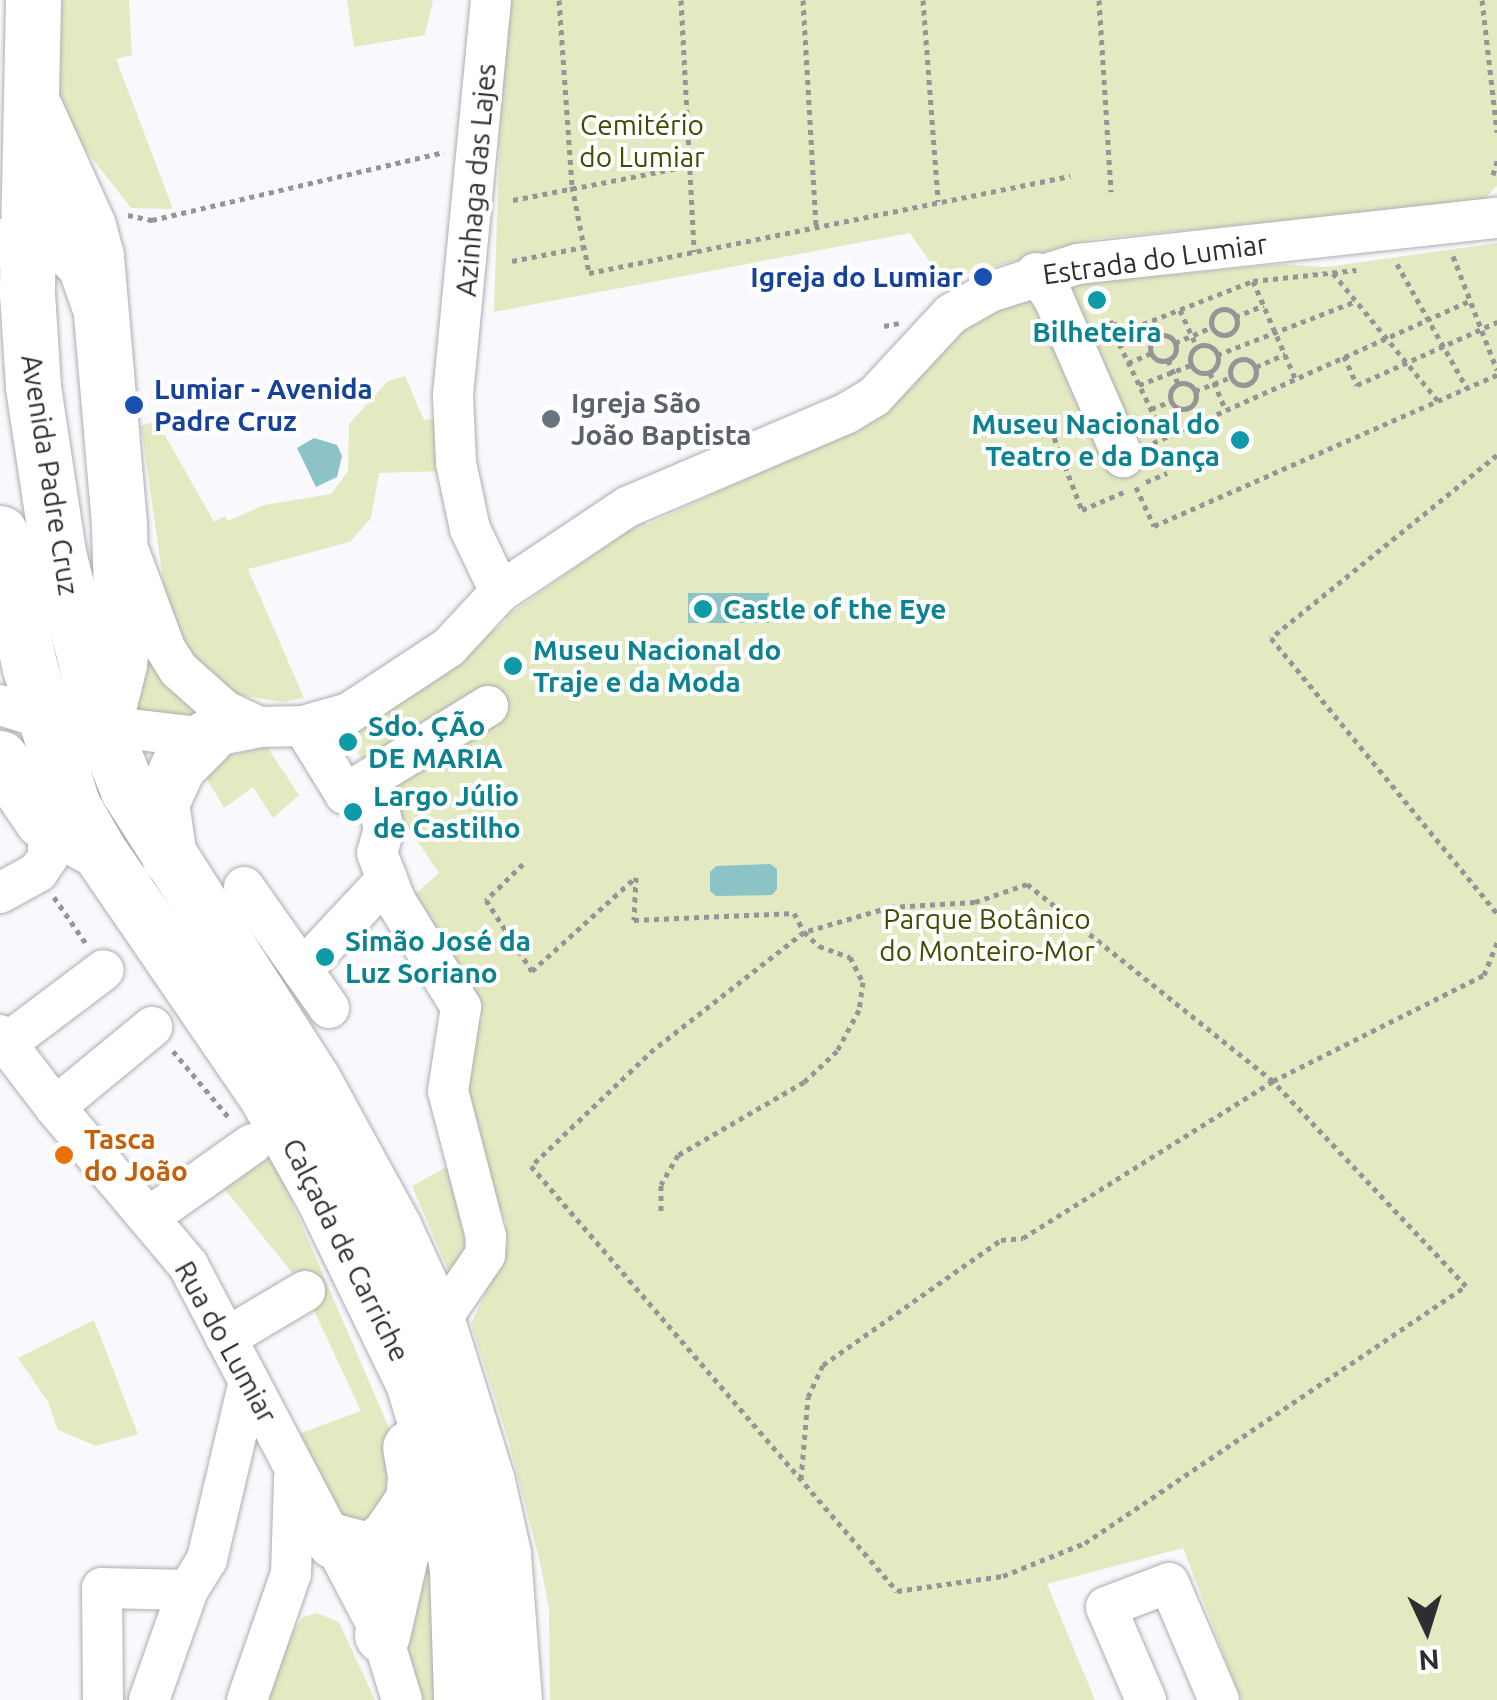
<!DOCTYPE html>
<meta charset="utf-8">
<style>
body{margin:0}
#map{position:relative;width:1497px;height:1700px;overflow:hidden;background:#f9f9fd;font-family:Ubuntu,sans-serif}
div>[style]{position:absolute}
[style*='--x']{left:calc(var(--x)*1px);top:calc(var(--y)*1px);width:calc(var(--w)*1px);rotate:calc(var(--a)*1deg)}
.green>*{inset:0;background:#e3eac2}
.water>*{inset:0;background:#8bc3c6;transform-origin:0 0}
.path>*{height:5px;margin-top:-2.5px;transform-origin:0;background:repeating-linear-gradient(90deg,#959598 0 5px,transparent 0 10px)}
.path>.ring{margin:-2.5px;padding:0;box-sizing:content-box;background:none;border:5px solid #959598;border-radius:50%}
.roads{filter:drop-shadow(0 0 2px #adadb1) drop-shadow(0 0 2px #adadb1)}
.minor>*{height:40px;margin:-20px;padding:0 20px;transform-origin:20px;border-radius:20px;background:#fff}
.major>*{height:50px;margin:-25px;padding:0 25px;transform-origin:25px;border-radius:25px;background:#fff}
.highway>*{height:55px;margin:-27.5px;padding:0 27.5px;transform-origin:27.5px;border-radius:27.5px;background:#fff}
.dots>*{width:28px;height:28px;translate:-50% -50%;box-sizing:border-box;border:5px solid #fff;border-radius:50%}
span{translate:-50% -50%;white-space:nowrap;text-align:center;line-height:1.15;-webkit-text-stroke:8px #fff;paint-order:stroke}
.park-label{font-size:28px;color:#444a01}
.street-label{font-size:28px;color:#2e2e30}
.transit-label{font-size:28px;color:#164399;font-weight:700}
.right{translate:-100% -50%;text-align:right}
.left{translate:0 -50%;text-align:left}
.culture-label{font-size:28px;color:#0d838f;font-weight:700}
.worship-label{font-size:28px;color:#5b616d;font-weight:700}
.food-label{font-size:28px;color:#c56008;font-weight:700}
.north{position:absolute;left:1377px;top:1580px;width:100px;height:100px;-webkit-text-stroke:8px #fff;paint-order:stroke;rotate:176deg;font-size:28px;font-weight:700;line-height:40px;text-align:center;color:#2e2e30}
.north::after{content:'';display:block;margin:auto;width:35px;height:45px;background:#2e2e30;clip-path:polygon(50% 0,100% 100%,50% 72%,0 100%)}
</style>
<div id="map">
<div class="green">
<div style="clip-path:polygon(62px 0,129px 0,132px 55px,116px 59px,173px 209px,131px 208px,59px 116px)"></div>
<div style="clip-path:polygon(347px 0,433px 0,425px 35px,354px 47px)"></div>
<div style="clip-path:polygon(504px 0,1497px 0,1497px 186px,1481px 202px,1092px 239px,943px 281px,910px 233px,494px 312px)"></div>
<div style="clip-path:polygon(1497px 243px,1497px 1700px,1241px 1700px,1183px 1548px,1047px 1584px,1095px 1700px,550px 1700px,549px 1608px,539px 1558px,508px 1439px,471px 1324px,507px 1247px,506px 1221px,461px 1132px,472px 1029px,484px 1018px,456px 985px,407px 901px,439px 873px,343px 731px,479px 641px,506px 621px,505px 617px,630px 529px,644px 522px,646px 525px,852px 430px,972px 318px,1067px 285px,1282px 264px,1326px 267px)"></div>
<div style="clip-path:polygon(405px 376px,424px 420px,446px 418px,446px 471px,379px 473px,371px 518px,350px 542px,248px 569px,304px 698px,282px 702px,239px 695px,202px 668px,180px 637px,166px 600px,141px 426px,157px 421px,214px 522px,225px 516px,228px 521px,264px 505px,331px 494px,348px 471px,349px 424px,388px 381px)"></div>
<div style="clip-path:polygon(139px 630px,208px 718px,136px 714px)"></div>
<div style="clip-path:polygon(267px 747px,299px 795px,273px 818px,253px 787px,224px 808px,202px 771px,227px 756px)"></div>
<div style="clip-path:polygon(267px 1144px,404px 1463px,369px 1528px,348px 1527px,293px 1436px,361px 1411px,302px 1285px,223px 1187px)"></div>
<div style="clip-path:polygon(459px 1160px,466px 1269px,455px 1286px,412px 1186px)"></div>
<div style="clip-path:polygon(94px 1320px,138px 1434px,96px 1446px,58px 1430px,48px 1402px,18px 1358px)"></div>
<div style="clip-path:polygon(427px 1497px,444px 1700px,417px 1700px,403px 1617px)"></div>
<div style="clip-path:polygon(317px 1613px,339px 1622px,375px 1700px,262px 1700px,295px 1628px,303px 1617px)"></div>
</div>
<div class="water">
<div style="clip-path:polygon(314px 438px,337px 445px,342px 456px,337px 477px,316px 487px,297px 448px)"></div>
<div style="left:769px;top:593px;width:30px;height:81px;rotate:90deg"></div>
<div style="clip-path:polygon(770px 864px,777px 869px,777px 889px,772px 895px,716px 896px,710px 891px,710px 872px,716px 866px)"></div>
</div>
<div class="path">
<div style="--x:559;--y:0;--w:186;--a:86"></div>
<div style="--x:572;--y:186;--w:89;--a:78.9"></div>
<div style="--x:589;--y:273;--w:491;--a:-11.4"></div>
<div style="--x:681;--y:0;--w:252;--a:87"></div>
<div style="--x:803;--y:0;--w:227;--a:86.7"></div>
<div style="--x:923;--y:0;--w:202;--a:85.7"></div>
<div style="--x:1099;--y:0;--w:192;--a:86.4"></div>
<div style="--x:1482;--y:0;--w:133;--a:83.5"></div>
<div style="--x:1493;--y:175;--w:15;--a:-74"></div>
<div style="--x:513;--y:200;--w:179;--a:-10.9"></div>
<div style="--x:128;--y:215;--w:25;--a:12"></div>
<div style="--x:152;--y:220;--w:300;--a:-13.1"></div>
<div style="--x:1453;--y:256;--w:122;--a:68.9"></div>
<div style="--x:512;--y:261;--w:73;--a:-11"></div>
<div style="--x:1397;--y:264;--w:142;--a:60.6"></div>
<div style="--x:1333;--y:273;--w:166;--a:50.6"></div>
<div style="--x:1253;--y:281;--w:106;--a:66.6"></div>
<div class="ring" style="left:1211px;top:309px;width:21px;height:21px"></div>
<div style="--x:1180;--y:310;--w:41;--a:65.3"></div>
<div style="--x:1235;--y:317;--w:31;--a:-22"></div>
<div style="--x:1100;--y:325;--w:14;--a:-12"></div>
<div style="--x:1114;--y:322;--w:13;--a:67"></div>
<div style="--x:884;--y:326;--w:15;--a:-11"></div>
<div class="ring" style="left:1150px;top:335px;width:21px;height:21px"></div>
<div style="--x:1175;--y:343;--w:40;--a:-23.4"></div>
<div class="ring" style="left:1190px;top:345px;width:23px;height:23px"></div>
<div style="--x:1217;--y:355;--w:149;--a:-21.2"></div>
<div style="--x:1344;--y:356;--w:32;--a:66"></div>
<div style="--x:1357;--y:385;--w:154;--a:-24.2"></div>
<div class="ring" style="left:1230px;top:359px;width:21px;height:21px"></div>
<div style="--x:1168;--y:360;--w:26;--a:67"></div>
<div style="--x:1128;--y:363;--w:25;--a:-23"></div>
<div style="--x:1256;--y:367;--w:32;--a:-24"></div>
<div style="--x:1210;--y:373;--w:39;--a:67"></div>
<div class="ring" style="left:1170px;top:383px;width:21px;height:21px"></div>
<div style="--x:1139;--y:385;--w:56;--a:-21"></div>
<div style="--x:1195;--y:391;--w:39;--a:-21"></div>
<div style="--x:1151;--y:409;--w:22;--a:-21"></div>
<div style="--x:1047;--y:419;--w:97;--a:69"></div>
<div style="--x:1082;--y:510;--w:48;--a:-23.4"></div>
<div style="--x:1165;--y:438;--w:114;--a:-115.9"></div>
<div style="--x:1115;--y:335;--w:148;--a:-21.4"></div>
<div style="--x:1253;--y:281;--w:104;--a:-6.1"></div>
<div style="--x:1153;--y:443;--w:346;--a:-24.2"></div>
<div style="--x:1497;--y:455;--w:291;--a:141"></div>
<div style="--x:1271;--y:638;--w:356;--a:50.6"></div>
<div style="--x:1146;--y:482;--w:23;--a:-23"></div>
<div style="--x:1136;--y:487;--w:43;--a:65.2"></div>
<div style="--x:1154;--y:526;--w:375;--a:-23.8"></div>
<div style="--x:523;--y:864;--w:52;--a:135.8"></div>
<div style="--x:486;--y:900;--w:85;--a:57.1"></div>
<div style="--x:532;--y:971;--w:140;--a:-42.1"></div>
<div style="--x:636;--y:877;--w:43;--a:92.7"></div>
<div style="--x:634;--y:920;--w:160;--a:-2.5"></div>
<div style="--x:794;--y:913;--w:21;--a:62"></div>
<div style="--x:804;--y:932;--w:190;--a:142"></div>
<div style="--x:654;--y:1049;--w:170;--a:136.4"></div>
<div style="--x:531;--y:1166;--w:561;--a:49.27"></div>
<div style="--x:897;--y:1591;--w:107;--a:-8.1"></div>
<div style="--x:1003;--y:1576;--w:88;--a:-21.9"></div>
<div style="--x:1085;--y:1543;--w:460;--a:-34"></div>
<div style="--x:1466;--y:1286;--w:282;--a:-133.3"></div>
<div style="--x:1273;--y:1081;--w:315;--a:-141.3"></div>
<div style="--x:1027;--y:884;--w:55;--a:160.9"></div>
<div style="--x:975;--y:902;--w:85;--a:176.6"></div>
<div style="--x:890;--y:907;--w:90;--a:163.8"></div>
<div style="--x:804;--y:932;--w:21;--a:43"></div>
<div style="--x:819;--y:946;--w:33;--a:20"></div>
<div style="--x:850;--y:957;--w:28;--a:63"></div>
<div style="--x:863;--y:982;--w:28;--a:98"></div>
<div style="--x:859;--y:1010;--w:47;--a:118.2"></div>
<div style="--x:837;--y:1051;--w:45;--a:136.8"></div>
<div style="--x:804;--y:1082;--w:146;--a:149.9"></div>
<div style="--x:678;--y:1155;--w:34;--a:120"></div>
<div style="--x:661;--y:1185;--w:27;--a:90"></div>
<div style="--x:54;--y:897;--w:58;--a:55.5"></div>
<div style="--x:173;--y:1051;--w:89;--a:50"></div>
<div style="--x:801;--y:1479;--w:82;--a:-85.1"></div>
<div style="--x:808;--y:1397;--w:35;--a:-65"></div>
<div style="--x:823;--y:1365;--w:218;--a:-35.1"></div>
<div style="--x:1001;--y:1240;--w:22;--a:-5"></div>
<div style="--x:1023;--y:1238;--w:295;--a:-32.1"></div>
<div style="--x:1273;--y:1081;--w:236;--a:-26.7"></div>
<div style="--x:1484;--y:975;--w:35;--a:-68"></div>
</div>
<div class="roads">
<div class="minor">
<div style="--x:491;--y:0;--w:398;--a:95.5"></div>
<div style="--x:453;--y:396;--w:67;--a:87.4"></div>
<div style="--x:456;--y:463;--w:67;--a:78"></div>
<div style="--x:470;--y:529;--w:70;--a:64.5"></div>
<div style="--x:1036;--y:273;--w:29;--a:55"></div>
<div style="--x:1053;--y:297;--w:175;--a:66.4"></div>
<div style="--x:130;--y:554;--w:100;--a:69.6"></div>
<div style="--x:165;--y:648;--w:26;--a:58"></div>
<div style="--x:179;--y:670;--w:62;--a:41.7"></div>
<div style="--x:225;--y:711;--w:38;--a:25"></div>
<div style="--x:0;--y:705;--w:47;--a:17.3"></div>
<div style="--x:45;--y:719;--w:162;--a:6.7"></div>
<div style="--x:206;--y:738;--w:54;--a:-11.7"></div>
<div style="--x:259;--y:727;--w:44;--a:-1.3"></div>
<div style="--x:303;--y:726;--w:48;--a:-15.8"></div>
<div style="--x:349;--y:713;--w:120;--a:-33.4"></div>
<div style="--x:449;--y:647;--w:75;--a:-47.2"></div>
<div style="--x:500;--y:592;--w:153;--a:-33.8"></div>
<div style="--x:627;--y:507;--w:239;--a:-23.1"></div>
<div style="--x:847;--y:413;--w:31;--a:-31"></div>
<div style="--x:874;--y:397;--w:113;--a:-47.1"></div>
<div style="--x:951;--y:314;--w:45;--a:-29.4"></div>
<div style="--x:990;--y:292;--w:92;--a:-17.7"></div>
<div style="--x:1078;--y:264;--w:422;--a:-6.3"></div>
<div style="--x:303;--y:726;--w:80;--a:58.3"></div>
<div style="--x:345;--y:794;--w:21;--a:11"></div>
<div style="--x:366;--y:798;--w:21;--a:47"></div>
<div style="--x:380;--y:813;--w:16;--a:76"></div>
<div style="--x:384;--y:829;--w:25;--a:106"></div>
<div style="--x:377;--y:853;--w:50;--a:69"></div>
<div style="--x:395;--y:900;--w:126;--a:58.3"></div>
<div style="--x:461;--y:1007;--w:85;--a:98.8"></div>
<div style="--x:448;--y:1091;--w:151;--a:75.4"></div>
<div style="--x:486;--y:1237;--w:18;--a:93"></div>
<div style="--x:485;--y:1255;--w:83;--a:124.3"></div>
<div style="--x:345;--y:794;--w:168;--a:-31.6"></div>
<div style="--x:244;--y:887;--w:148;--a:54.9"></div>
<div style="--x:0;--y:893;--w:43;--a:-28.9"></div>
<div style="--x:38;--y:872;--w:18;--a:-56"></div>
<div style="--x:48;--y:857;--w:24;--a:-90"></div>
<div style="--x:48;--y:833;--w:14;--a:-115"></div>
<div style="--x:302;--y:970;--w:125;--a:-47"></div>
<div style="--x:0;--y:1035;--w:91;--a:52.6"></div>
<div style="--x:55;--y:1107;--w:207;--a:49.9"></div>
<div style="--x:188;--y:1265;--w:418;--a:62.3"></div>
<div style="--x:382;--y:1635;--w:68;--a:72.9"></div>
<div style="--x:7;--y:1043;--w:121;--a:-37"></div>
<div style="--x:55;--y:1107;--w:126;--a:-39.5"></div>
<div style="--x:149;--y:1217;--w:126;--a:-35.3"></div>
<div style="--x:226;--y:1338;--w:92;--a:-30.7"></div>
<div style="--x:103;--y:1700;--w:112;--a:-90.5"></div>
<div style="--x:102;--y:1588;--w:86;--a:1.3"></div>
<div style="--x:149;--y:1700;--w:117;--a:-70.5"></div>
<div style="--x:188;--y:1590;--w:36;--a:-58"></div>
<div style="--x:207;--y:1559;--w:182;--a:-76.7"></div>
<div style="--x:247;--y:1700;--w:133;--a:-70.8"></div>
<div style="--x:291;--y:1574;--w:97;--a:-88.2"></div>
<div style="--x:1146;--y:1700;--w:101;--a:-113.3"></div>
<div style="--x:1106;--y:1607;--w:67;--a:-20.9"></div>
<div style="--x:1169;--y:1583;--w:127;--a:66.9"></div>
</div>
<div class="major">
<div style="--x:0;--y:244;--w:48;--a:1.2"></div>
<div style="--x:48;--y:245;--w:21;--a:17"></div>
<div style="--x:68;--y:251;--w:21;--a:45"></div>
<div style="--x:83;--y:266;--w:42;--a:70.7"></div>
</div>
<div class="highway">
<div style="--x:33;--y:0;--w:293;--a:91.2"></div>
<div style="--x:27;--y:293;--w:94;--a:86.3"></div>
<div style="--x:33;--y:387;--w:168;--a:81.4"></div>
<div style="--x:58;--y:553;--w:181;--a:75.6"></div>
<div style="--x:103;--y:728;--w:67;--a:68"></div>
<div style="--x:128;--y:790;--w:344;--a:57.5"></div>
<div style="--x:313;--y:1080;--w:169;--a:61.3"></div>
<div style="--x:394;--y:1228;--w:106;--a:65.4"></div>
<div style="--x:438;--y:1324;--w:164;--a:72.7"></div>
<div style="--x:487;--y:1481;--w:75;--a:77.6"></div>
<div style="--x:503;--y:1554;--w:146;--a:85.7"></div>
<div style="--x:36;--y:111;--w:126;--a:65.7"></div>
<div style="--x:88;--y:226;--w:31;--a:75"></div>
<div style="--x:96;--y:256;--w:270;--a:85.1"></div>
<div style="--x:119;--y:525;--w:106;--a:88.4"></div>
<div style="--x:122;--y:631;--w:33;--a:95"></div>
<div style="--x:119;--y:664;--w:58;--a:104"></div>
<div style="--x:0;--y:533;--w:138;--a:77.5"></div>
<div style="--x:30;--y:668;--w:142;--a:72.8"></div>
<div style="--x:72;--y:804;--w:53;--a:60.5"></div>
<div style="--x:98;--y:850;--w:293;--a:55.6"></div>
<div style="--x:264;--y:1092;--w:118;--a:60.6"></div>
<div style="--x:322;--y:1195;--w:208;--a:64.1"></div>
<div style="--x:413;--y:1382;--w:100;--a:73.2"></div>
<div style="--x:442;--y:1478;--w:93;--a:80.7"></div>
<div style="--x:457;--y:1570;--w:130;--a:88.2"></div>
<div style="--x:0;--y:758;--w:75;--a:55.9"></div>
<div style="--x:42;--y:820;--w:57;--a:28.4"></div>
<div style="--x:169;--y:857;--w:55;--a:-98.4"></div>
<div style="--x:161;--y:803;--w:41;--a:-65.3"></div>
<div style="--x:178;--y:766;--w:40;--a:-45"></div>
<div style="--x:334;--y:1541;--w:35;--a:15"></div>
<div style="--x:368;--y:1550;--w:22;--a:-32"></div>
<div style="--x:387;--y:1538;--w:46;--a:-55.6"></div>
<div style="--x:382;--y:1635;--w:139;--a:-77.1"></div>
<div style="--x:413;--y:1500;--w:25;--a:-85"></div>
<div style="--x:415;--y:1475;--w:28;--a:-100"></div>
</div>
</div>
<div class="dots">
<div style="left:983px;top:277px;background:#1a4fb4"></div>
<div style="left:1097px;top:300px;background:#0f9aa8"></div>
<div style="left:134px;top:405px;background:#1a4fb4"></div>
<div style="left:551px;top:419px;background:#6b7280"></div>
<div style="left:1240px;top:440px;background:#0f9aa8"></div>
<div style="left:703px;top:609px;background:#0f9aa8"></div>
<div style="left:513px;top:666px;background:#0f9aa8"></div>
<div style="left:348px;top:742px;background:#0f9aa8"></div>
<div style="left:353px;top:812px;background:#0f9aa8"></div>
<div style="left:325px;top:957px;background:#0f9aa8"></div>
<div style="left:64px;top:1155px;background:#e8710a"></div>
</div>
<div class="park-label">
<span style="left:642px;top:141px">Cemitério<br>do Lumiar</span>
<span style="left:987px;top:935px">Parque Botânico<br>do Monteiro-Mor</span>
</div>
<div class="street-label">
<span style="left:476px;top:180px;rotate:-85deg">Azinhaga das Lajes</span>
<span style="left:1155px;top:259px;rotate:-8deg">Estrada do Lumiar</span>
<span style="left:50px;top:475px;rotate:81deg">Avenida Padre Cruz</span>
<span style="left:346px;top:1250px;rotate:63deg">Calçada de Carriche</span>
<span style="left:226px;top:1342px;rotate:61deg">Rua do Lumiar</span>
</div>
<div class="transit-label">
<span class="right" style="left:963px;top:277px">Igreja do Lumiar</span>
<span class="left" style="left:154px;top:405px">Lumiar - Avenida<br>Padre Cruz</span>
</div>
<div class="culture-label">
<span style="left:1097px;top:332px">Bilheteira</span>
<span class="right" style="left:1220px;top:440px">Museu Nacional do<br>Teatro e da Dança</span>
<span class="left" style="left:723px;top:609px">Castle of the Eye</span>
<span class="left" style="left:533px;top:666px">Museu Nacional do<br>Traje e da Moda</span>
<span class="left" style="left:368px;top:742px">Sdo. ÇÃo<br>DE MARIA</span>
<span class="left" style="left:373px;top:812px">Largo Júlio<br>de Castilho</span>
<span class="left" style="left:345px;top:957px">Simão José da<br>Luz Soriano</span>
</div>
<div class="worship-label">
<span class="left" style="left:571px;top:419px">Igreja São<br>João Baptista</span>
</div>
<div class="food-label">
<span class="left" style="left:84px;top:1155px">Tasca<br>do João</span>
</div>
<div class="north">N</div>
</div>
